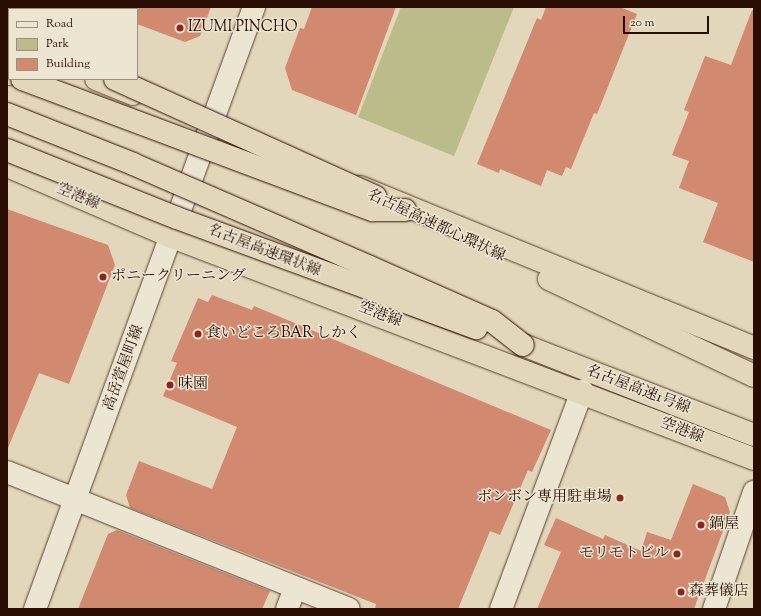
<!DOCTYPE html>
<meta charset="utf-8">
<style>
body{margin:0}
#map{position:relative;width:761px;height:616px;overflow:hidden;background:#e2d7ba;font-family:"Sorts Mill Goudy","Noto Serif JP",serif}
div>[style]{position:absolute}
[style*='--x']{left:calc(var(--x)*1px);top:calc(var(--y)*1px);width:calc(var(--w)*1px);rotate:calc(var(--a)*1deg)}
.green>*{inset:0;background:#bcbc8a}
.building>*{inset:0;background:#d1896f}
.roads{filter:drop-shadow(0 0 1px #584030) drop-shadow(0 0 1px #584030)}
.street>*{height:22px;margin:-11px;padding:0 11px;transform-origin:11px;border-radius:11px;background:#ece5d2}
.secondary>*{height:22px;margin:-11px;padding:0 11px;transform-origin:11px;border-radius:11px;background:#ece5d2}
.highway>*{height:22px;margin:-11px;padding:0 11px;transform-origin:11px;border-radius:11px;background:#e2d7ba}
.bridges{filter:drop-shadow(0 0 1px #2a0d02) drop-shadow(0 0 1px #2a0d02)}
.highway-bridge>*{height:22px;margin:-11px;padding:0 11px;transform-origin:11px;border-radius:11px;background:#e2d7ba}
.dots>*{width:11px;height:11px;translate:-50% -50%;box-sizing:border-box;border:2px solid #ece5d2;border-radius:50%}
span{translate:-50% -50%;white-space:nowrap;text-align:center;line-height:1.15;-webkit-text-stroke:3px #ece5d2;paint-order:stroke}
.poi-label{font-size:15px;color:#2a0d02}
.left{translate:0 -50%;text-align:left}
.right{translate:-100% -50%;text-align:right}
.street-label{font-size:15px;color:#2a0d02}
.frame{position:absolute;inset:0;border:8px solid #2a0d02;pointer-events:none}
.legend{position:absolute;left:8px;top:8px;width:130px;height:72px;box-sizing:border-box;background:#ece5d2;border:1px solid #9e8f7f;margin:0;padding:5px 7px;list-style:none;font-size:12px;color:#2a0d02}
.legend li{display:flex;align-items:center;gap:8px;height:20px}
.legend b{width:20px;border:1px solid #9e8f7f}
.scale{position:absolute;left:623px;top:16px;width:86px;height:18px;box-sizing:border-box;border:2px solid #2a0d02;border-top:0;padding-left:5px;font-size:12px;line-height:14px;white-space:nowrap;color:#2a0d02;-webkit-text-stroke:3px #ece5d2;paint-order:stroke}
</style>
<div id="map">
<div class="green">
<div style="clip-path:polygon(401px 7px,514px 7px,454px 156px,358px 117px)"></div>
</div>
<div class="building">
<div style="clip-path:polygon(99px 7px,211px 7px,200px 36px,185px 42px,137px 24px,137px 9px)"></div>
<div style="clip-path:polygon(312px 7px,396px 7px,356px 115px,292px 90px,285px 68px,300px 28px,304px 29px)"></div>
<div style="clip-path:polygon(546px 7px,620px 7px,637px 14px,597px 114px,594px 113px,571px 169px,566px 167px,562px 176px,547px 170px,541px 186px,500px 169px,499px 173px,477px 164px,537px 18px,541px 20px)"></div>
<div style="clip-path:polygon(752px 10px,754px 11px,754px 262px,703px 242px,718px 203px,679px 188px,689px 161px,672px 155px,689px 112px,684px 110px,705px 56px,731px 65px)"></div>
<div style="clip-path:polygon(7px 209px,108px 245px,115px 265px,69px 384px,39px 373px,8px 448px)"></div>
<div style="clip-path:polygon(212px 295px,252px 310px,254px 306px,551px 430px,532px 472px,528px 470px,500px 535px,490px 531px,458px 609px,375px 609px,376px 604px,130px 508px,126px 495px,139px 461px,212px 489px,237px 427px,163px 396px,177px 363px,171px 361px,198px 298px,208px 302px)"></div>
<div style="clip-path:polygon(693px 484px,725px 497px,730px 512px,694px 609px,537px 609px,561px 552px,544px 545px,556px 518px,603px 539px,605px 535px,641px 551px,647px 532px,671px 540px)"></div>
<div style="clip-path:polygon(117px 530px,270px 591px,262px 609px,78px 609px,108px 534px)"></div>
</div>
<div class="roads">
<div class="street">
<div style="--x:7;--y:472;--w:368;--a:21.8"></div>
<div style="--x:287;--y:609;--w:22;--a:-69"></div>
<div style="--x:501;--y:609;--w:233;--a:-69.6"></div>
<div style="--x:714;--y:609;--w:124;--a:-71.1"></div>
</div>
<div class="secondary">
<div style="--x:35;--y:609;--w:641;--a:-70.01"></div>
</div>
<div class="highway">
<div style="--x:7;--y:31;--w:2;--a:27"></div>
<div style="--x:7;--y:73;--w:2;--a:27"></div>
<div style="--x:96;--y:79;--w:40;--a:22"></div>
<div style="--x:7;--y:166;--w:180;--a:23.3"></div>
<div style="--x:172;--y:237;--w:623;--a:20.88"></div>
<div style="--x:360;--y:187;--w:426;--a:22.2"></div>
<div style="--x:549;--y:279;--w:227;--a:25.3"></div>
<div style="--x:523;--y:345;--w:248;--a:21.3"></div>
</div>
</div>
<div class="bridges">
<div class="highway-bridge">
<div style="--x:22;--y:79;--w:375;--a:20.5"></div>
<div style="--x:373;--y:210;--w:32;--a:0"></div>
<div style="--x:115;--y:79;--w:286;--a:24.3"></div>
<div style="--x:7;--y:114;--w:136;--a:21.6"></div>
<div style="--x:133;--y:164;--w:258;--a:23.5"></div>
<div style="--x:370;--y:267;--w:133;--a:23.9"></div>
<div style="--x:492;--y:321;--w:39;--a:38"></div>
<div style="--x:7;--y:150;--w:183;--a:21.8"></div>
<div style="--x:177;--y:218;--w:319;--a:20.2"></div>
</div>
</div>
<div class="dots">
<div style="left:180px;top:28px;background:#8f2418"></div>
<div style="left:103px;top:277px;background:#8f2418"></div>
<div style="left:198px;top:334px;background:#8f2418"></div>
<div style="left:170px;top:385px;background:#8f2418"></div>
<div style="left:620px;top:498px;background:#8f2418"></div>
<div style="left:701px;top:525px;background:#8f2418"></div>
<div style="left:677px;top:554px;background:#8f2418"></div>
<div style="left:681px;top:592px;background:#8f2418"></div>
</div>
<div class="poi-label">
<span class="left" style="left:188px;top:28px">IZUMI PINCHO</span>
<span class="left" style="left:111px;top:277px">ポニークリーニング</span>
<span class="left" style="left:206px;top:334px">食いどころBAR しかく</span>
<span class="left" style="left:178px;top:385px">味園</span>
<span class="right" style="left:612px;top:498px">ボンボン専用駐車場</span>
<span class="left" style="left:709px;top:525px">鍋屋</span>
<span class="right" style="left:669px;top:554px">モリモトビル</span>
<span class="left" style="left:689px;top:592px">森葬儀店</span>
</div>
<div class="street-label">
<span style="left:78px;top:197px;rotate:23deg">空港線</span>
<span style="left:436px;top:226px;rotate:25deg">名古屋高速都心環状線</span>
<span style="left:264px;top:251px;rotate:21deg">名古屋高速環状線</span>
<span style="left:380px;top:315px;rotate:21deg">空港線</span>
<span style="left:124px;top:368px;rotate:-70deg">高岳萱屋町線</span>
<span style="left:638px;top:390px;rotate:21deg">名古屋高速1号線</span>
<span style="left:682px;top:431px;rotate:21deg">空港線</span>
</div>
<div class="frame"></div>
<ul class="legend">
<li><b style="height:5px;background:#ece5d2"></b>Road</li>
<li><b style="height:11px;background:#bcbc8a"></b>Park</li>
<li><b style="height:11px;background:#d1896f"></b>Building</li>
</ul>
<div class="scale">20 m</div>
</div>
